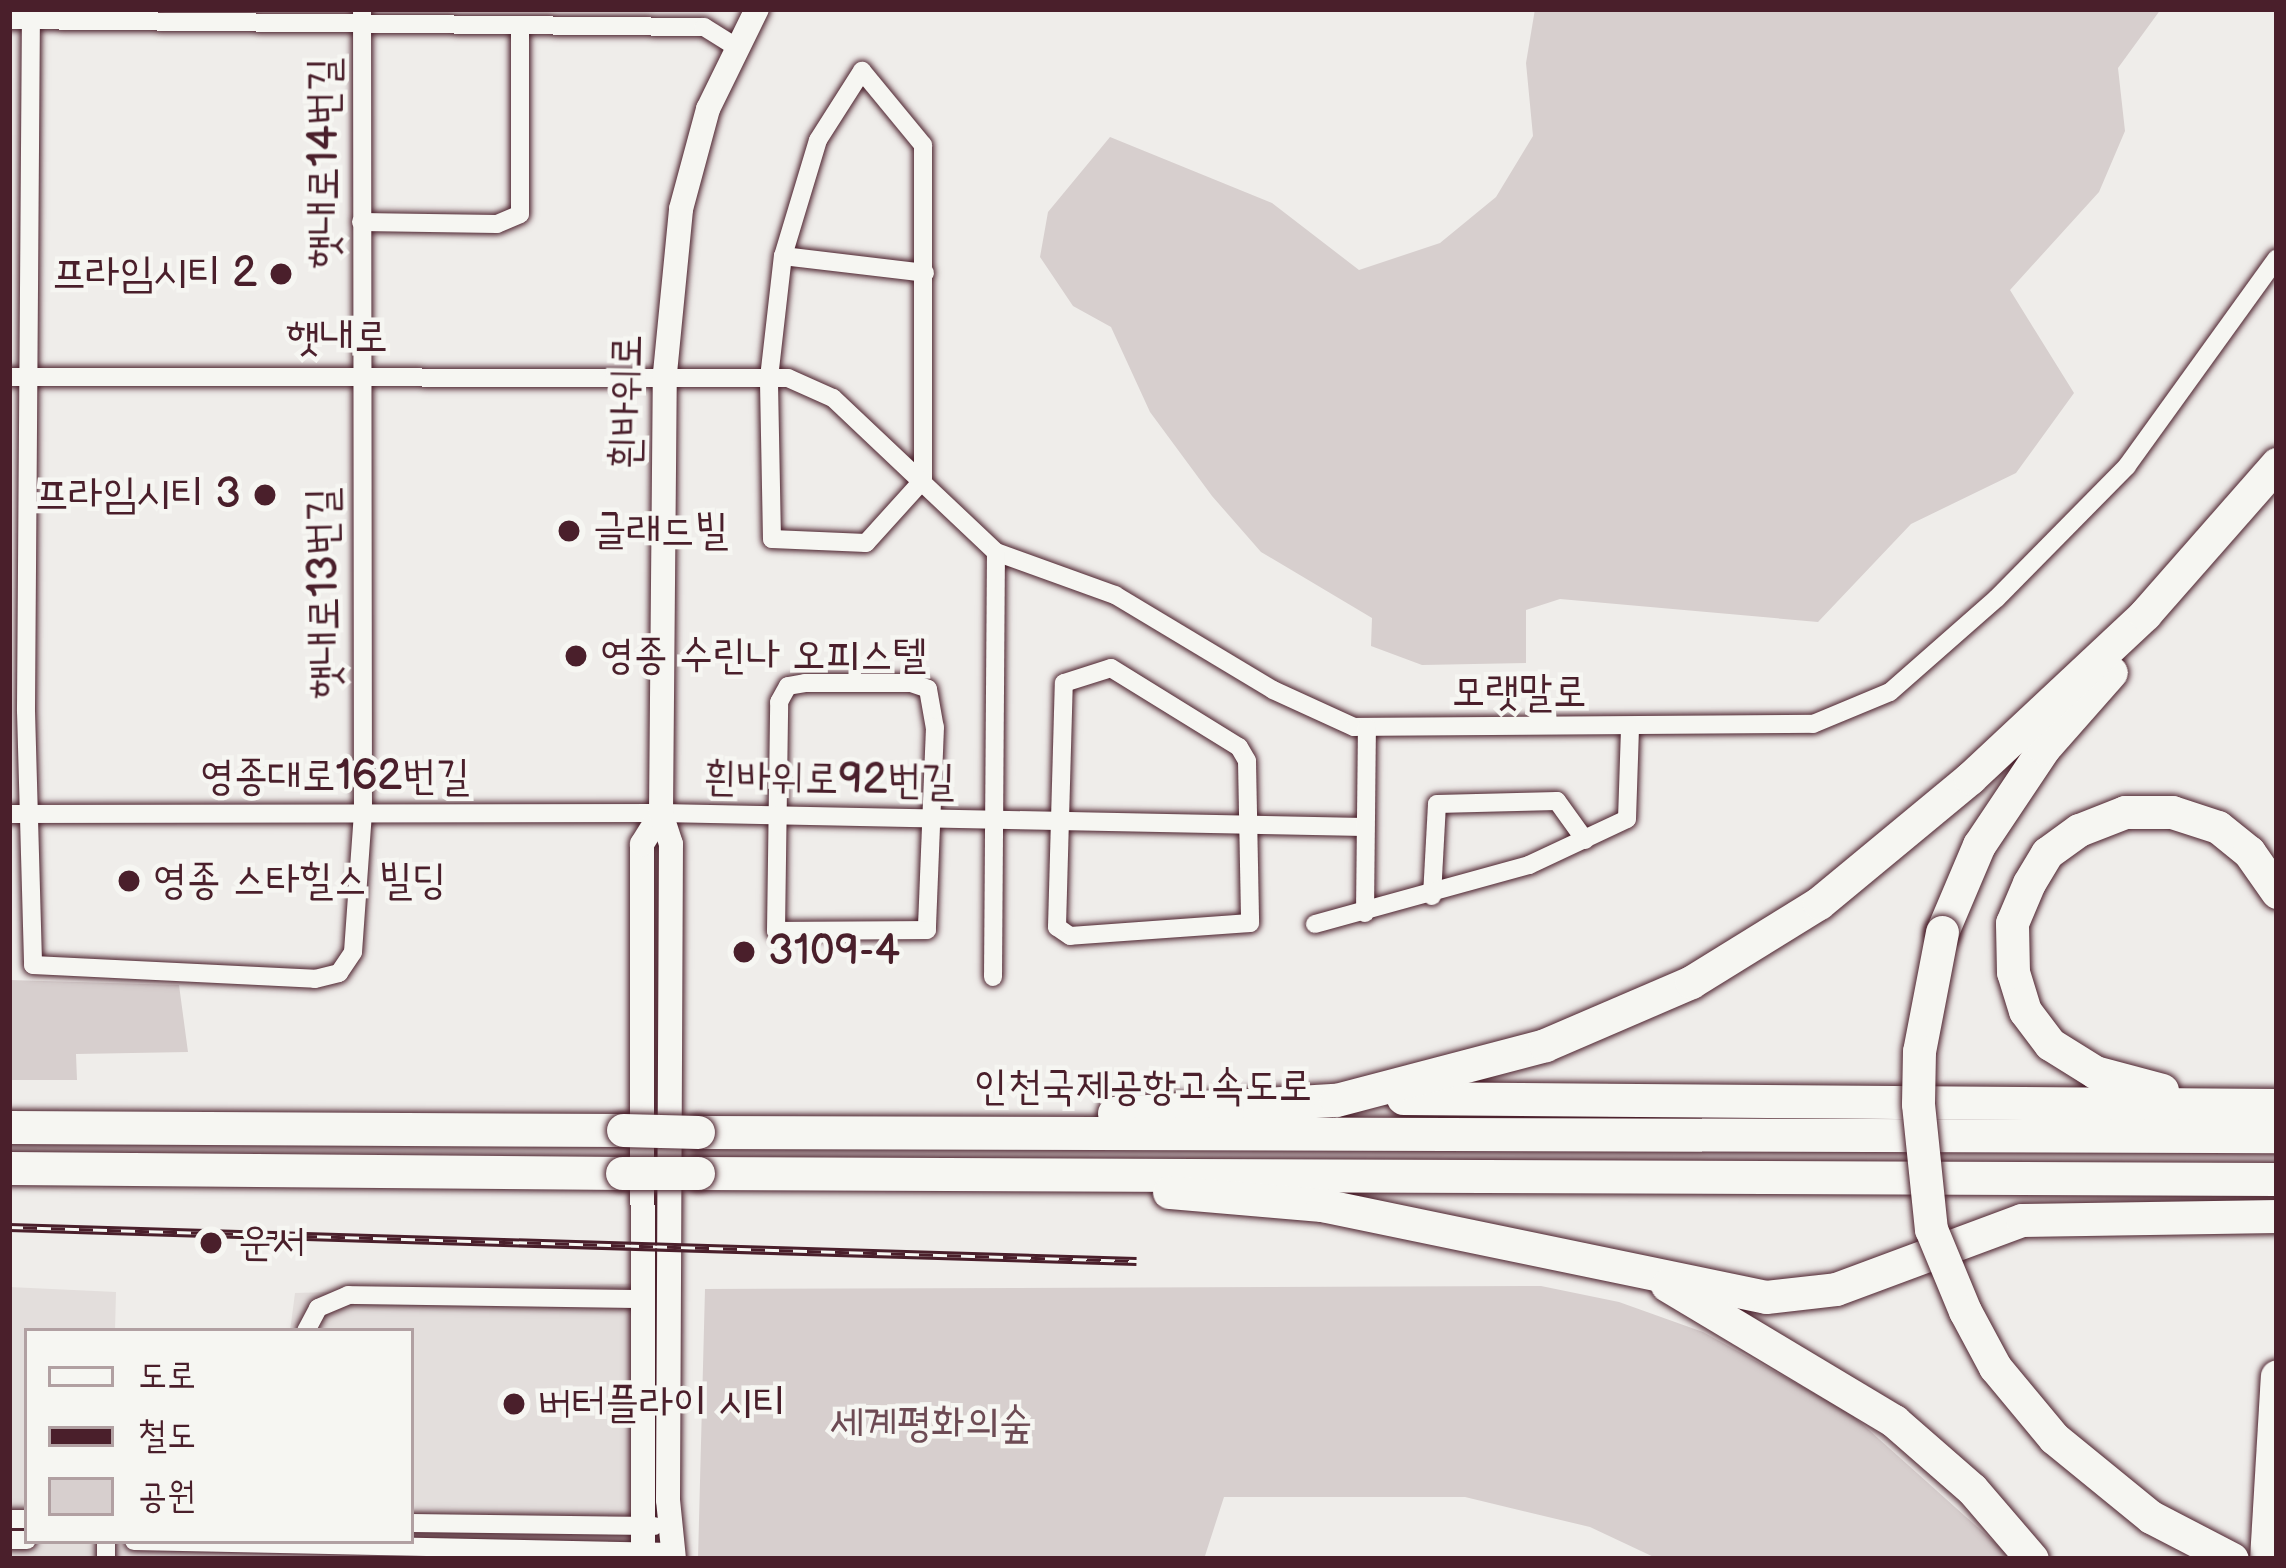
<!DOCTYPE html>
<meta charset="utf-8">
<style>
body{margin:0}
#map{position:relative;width:2286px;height:1568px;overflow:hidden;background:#efedea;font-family:"Balsamiq Sans","Poor Story",sans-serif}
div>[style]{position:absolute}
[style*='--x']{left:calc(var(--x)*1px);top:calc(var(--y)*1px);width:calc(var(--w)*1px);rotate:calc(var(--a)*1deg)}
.built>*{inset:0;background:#e3dedc}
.green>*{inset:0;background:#d7cfce}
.roads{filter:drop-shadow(0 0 3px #4a1f2b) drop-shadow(0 0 3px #4a1f2b)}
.street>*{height:18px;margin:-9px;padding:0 9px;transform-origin:9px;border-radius:9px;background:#f6f6f2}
.secondary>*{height:24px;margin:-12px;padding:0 12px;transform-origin:12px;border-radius:12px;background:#f6f6f2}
.highway>*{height:33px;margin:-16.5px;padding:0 16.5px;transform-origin:16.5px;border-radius:16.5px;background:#f6f6f2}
.rail>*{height:9px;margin-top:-4.5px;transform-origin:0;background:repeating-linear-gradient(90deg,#f6f6f2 0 14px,#4a1f2b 0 28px);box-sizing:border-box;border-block:3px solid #4a1f2b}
.bridges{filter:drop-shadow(0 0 3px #4a1f2b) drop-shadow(0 0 3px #4a1f2b)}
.highway-bridge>*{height:33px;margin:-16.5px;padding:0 16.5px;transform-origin:16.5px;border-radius:16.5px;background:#f6f6f2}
.dots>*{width:33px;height:33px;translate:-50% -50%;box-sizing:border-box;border:6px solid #f6f6f2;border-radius:50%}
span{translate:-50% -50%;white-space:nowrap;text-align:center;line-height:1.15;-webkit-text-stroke:9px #f6f6f2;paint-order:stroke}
.street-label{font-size:42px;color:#4a1f2b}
.poi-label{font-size:42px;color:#4a1f2b}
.right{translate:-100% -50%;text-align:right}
.left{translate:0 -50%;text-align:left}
.park-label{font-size:42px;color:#6d4b54}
.frame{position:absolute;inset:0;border:12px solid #4a1f2b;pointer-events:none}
.legend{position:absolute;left:24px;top:1328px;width:390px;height:216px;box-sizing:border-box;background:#f6f6f2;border:3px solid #b1a0a2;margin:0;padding:15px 21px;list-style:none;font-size:36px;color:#4a1f2b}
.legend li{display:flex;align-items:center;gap:24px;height:60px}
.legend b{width:60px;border:3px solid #b1a0a2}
</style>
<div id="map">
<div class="built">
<div style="clip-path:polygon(652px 1283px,650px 1559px,9px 1559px,9px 1287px,116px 1292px,115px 1331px,27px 1331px,27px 1541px,411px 1541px,411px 1331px,290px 1331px,295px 1293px)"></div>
</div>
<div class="green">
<div style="clip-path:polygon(1535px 9px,2161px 9px,2118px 68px,2125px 131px,2099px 192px,2010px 290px,2074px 393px,2016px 473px,1911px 524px,1818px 622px,1560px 599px,1526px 610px,1526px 663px,1422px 665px,1371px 646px,1372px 618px,1261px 552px,1212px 496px,1150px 412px,1111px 327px,1073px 306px,1040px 257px,1048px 212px,1110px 137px,1272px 203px,1359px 270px,1440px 243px,1496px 197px,1533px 136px,1526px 63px)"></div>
<div style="clip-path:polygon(9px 980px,179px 985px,188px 1052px,76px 1054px,77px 1080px,9px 1080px)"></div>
<div style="clip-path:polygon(1541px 1286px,1619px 1302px,1703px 1332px,1850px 1413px,2013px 1559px,1658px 1559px,1590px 1527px,1465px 1497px,1224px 1497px,1204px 1559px,698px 1559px,705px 1289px)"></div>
</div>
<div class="roads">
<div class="street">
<div style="--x:31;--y:9;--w:702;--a:90.41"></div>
<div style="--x:26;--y:711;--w:254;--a:88.4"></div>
<div style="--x:33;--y:965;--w:282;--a:2.8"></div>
<div style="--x:315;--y:979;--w:25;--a:-14"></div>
<div style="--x:339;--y:973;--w:25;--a:-56"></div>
<div style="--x:353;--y:952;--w:141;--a:-85.9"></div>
<div style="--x:363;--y:811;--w:802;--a:-90.07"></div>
<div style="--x:9;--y:20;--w:695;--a:0.58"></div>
<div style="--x:704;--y:27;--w:39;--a:32"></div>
<div style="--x:862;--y:71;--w:96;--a:50.5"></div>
<div style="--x:923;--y:145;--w:335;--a:90"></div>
<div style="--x:923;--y:480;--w:85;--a:132.1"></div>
<div style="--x:866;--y:543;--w:94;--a:-177.6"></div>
<div style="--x:772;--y:539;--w:161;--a:-91.1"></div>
<div style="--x:769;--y:378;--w:123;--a:-83.5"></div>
<div style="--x:783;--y:256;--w:121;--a:-73.2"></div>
<div style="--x:818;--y:140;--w:82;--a:-57.5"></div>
<div style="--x:361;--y:222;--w:136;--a:0.8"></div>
<div style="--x:497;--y:224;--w:25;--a:-23"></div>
<div style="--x:520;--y:214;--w:189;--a:-90"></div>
<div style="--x:783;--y:256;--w:143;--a:6.8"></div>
<div style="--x:9;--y:377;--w:779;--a:0.07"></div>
<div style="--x:788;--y:378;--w:49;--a:24"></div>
<div style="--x:833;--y:398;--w:224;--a:43.4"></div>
<div style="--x:996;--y:552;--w:127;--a:19.9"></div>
<div style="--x:1115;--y:595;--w:184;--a:31"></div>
<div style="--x:1273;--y:690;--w:89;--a:24.6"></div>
<div style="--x:1354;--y:727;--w:459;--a:-0.4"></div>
<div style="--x:1813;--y:724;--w:83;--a:-22.6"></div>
<div style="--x:1890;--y:692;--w:142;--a:-41.3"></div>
<div style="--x:1997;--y:598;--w:185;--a:-45.4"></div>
<div style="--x:2127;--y:466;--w:256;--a:-54.2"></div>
<div style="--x:1111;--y:668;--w:150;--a:31.7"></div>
<div style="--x:1239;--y:747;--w:16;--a:60"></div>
<div style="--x:1247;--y:761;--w:162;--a:88.9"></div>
<div style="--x:1250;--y:923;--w:180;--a:175.9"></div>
<div style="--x:1070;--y:936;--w:16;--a:-145"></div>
<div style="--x:1057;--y:927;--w:244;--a:-88.4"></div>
<div style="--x:1064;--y:683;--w:49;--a:-17.7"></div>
<div style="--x:911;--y:683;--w:18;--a:19"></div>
<div style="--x:928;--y:689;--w:39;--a:80"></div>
<div style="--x:935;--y:727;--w:203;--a:92.3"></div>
<div style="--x:927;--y:930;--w:151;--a:179.6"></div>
<div style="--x:776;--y:931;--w:229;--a:-89.2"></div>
<div style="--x:779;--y:702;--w:18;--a:-61"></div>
<div style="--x:788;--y:686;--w:17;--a:-10"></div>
<div style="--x:805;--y:683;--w:106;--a:0"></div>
<div style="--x:9;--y:814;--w:652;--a:-0.09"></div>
<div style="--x:661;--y:813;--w:703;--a:1.14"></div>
<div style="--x:1432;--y:896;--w:92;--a:-86.9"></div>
<div style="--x:1437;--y:804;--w:120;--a:-1.4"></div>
<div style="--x:1557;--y:801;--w:48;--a:54.3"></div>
<div style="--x:1365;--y:913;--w:186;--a:-89.4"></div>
<div style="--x:1315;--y:924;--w:222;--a:-15.4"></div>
<div style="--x:1529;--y:865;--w:108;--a:-25.1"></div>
<div style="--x:1627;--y:819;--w:90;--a:-88.1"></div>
<div style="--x:993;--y:977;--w:425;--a:-89.6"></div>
<div style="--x:306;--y:1331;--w:26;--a:-62"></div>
<div style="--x:318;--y:1308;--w:33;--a:-23"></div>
<div style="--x:348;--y:1295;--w:296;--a:0.8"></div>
<div style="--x:9;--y:1519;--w:18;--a:0"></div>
<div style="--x:411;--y:1523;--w:243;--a:0.7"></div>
<div style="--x:9;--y:1540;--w:18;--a:0"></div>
<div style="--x:134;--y:1541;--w:540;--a:1.17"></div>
<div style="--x:106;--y:1559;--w:18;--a:-90"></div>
</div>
<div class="secondary">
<div style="--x:643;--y:1559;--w:715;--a:-90.08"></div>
<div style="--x:642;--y:844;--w:36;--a:-58"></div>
<div style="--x:674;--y:1559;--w:59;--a:-95.8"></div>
<div style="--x:668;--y:1500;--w:656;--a:-89.74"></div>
<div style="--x:671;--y:844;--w:33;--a:-108"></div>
<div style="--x:661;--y:813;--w:440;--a:-89.5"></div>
<div style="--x:665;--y:373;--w:165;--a:-84.4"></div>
<div style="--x:681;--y:209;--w:104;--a:-74.9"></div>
<div style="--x:708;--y:109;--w:111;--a:-63.9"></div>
</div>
<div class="highway">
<div style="--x:1942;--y:932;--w:95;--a:-67"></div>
<div style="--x:1979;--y:845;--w:117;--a:-56.2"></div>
<div style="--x:2044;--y:748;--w:101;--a:-48.6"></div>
<div style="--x:2162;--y:1090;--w:69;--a:-165"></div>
<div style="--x:2095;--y:1072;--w:53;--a:-148.1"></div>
<div style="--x:2050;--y:1044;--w:41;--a:-127.1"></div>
<div style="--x:2025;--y:1011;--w:41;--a:-107.1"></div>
<div style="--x:2013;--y:972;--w:49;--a:-91.2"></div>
<div style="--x:2012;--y:923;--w:43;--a:-67"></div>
<div style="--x:2029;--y:883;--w:35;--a:-59"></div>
<div style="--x:2047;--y:853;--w:39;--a:-36"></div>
<div style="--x:2079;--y:830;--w:49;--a:-21.4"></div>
<div style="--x:2125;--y:812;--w:47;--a:0"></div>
<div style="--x:2172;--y:812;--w:48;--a:18.1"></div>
<div style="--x:2218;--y:827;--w:40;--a:39"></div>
<div style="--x:2249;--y:852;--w:49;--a:55"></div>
<div style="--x:1403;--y:1098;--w:874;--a:0.46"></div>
<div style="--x:1114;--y:1113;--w:222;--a:-3.4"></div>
<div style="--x:1336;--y:1100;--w:216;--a:-14.7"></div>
<div style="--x:1545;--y:1045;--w:159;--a:-23.3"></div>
<div style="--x:1691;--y:982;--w:150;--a:-31.7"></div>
<div style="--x:1819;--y:903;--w:196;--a:-39.6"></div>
<div style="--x:1970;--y:778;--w:240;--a:-43.1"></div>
<div style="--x:2145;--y:614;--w:200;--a:-48.7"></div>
<div style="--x:9;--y:1127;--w:614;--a:0.28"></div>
<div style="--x:698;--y:1132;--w:1579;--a:0.15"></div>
<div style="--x:9;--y:1168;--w:613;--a:0.47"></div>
<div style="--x:698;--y:1173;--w:1579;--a:0.22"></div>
<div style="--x:1169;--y:1192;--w:154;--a:4.9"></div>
<div style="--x:1322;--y:1205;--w:453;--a:11.7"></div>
<div style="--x:1766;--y:1297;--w:70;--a:-6.5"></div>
<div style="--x:1836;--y:1289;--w:198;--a:-20.4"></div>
<div style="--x:2022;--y:1220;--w:255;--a:-0.9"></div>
<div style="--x:1667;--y:1285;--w:265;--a:30.9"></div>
<div style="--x:1894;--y:1421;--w:103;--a:41.1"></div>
<div style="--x:1972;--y:1489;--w:92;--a:49.4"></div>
<div style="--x:2266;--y:1559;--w:183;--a:-86.6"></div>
</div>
</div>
<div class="rail">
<div style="--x:9;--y:1227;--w:1128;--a:1.73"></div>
</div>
<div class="bridges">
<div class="highway-bridge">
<div style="--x:1942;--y:932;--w:121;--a:100.9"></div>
<div style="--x:1919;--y:1051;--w:53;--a:91.1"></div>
<div style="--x:1918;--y:1104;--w:126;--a:84.1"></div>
<div style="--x:1931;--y:1229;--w:89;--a:67.5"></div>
<div style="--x:1965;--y:1311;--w:64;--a:61.8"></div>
<div style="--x:1995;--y:1367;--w:92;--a:50.3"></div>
<div style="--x:2054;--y:1438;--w:125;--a:39.2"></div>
<div style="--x:2151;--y:1517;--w:91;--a:27.4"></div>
<div style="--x:623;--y:1130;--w:75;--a:1.5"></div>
<div style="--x:622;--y:1173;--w:76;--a:0"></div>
</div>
</div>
<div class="dots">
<div style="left:281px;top:274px;background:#4a1f2b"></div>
<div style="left:265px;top:495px;background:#4a1f2b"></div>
<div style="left:569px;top:531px;background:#4a1f2b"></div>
<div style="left:576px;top:656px;background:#4a1f2b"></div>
<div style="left:129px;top:881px;background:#4a1f2b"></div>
<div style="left:744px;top:952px;background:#4a1f2b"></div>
<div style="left:211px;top:1243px;background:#4a1f2b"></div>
<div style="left:514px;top:1404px;background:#4a1f2b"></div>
</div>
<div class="street-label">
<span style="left:325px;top:163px;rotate:-90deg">햇내로14번길</span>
<span style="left:337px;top:338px">햇내로</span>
<span style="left:627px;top:402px;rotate:-89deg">흰바위로</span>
<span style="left:325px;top:593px;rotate:-91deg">햇내로13번길</span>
<span style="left:1519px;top:693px">모랫말로</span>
<span style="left:335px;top:777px">영종대로162번길</span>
<span style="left:829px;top:780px;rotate:1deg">흰바위로92번길</span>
<span style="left:1143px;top:1087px">인천국제공항고속도로</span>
</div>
<div class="poi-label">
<span class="right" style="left:257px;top:274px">프라임시티 2</span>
<span class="right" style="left:241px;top:495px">프라임시티 3</span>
<span class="left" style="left:593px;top:531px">글래드빌</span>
<span class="left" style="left:600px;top:656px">영종 수린나 오피스텔</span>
<span class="left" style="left:153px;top:881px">영종 스타힐스 빌딩</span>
<span class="left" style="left:768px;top:952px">3109-4</span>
<span class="left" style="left:238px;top:1243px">운서</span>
<span class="left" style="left:538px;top:1404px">버터플라이 시티</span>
</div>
<div class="park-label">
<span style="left:931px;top:1424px">세계평화의숲</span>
</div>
<div class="frame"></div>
<ul class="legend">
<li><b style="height:15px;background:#f6f6f2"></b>도로</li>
<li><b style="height:15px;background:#4a1f2b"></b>철도</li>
<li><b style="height:33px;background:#d7cfce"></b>공원</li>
</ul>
</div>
